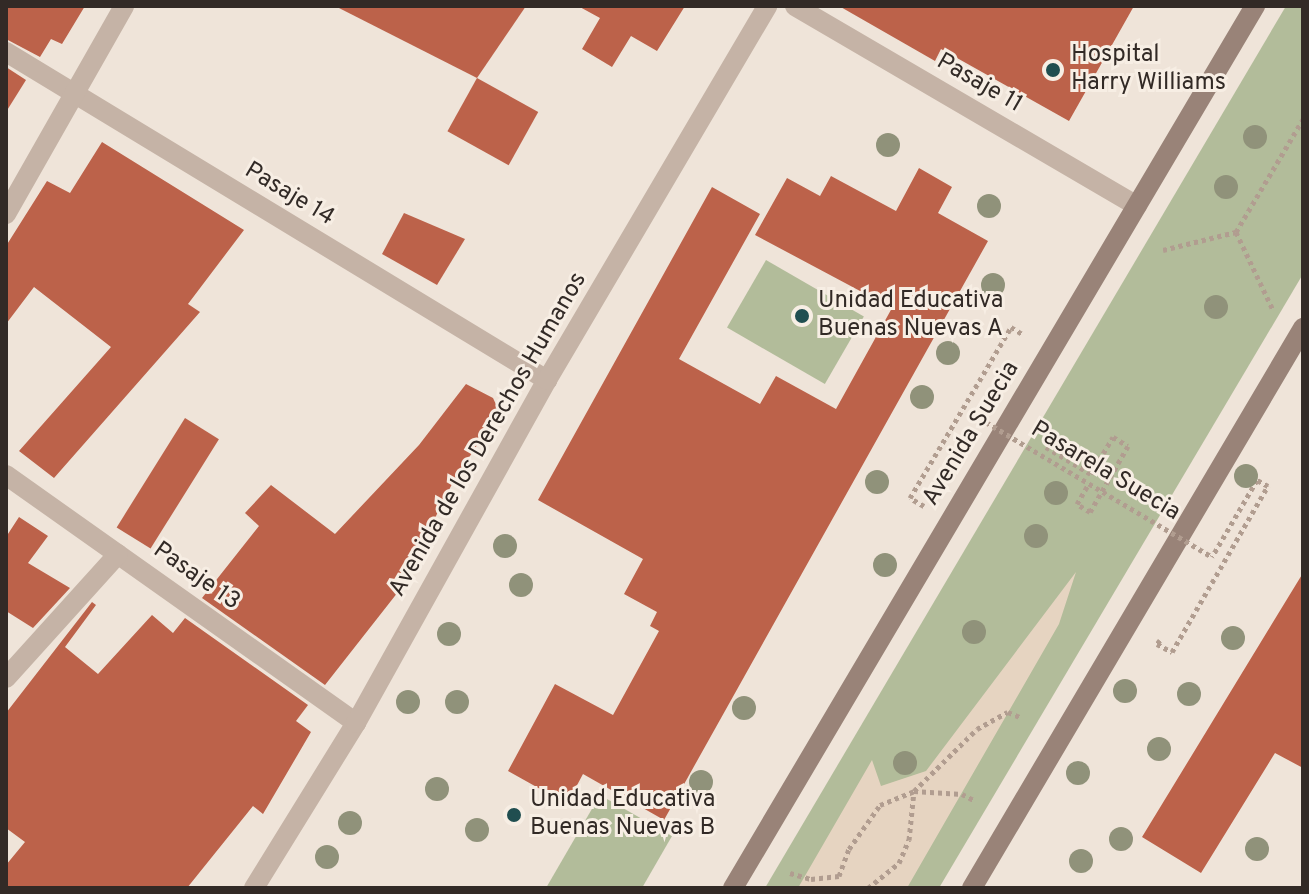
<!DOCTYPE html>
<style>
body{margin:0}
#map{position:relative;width:1309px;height:894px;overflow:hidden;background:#efe4d9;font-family:Overpass,sans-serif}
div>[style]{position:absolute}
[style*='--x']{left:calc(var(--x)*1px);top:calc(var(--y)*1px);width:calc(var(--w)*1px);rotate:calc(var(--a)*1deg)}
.green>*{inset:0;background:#b2bc9a;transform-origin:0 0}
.plaza>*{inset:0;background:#e6d4c1}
.building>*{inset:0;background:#bc624a;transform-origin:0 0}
.path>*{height:5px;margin-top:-2.5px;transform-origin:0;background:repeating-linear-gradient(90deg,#b19d90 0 4px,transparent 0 8px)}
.service>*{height:20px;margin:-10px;padding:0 10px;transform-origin:10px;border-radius:10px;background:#c5b3a6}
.minor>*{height:20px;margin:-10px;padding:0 10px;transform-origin:10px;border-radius:10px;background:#c5b3a6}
.tertiary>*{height:20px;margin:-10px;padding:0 10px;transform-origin:10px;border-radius:10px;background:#c5b3a6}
.secondary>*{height:20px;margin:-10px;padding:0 10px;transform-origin:10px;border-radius:10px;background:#998378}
.path-bridge>*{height:5px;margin-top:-2.5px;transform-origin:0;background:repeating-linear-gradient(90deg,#b19d90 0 4px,transparent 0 8px)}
.trees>*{width:24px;height:24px;margin:-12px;border-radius:50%;background:#90927a}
.dots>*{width:22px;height:22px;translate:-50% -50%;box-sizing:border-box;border:4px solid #f7eee4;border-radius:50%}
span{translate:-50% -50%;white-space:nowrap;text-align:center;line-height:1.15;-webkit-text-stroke:6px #f7eee4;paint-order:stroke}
.poi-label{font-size:24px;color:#322a26}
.left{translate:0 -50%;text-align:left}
.street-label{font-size:24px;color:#322a26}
.frame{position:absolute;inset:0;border:8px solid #322a26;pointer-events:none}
</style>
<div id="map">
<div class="green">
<div style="clip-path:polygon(1286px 6px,1303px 6px,1303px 274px,939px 888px,765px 888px)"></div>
<div style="left:766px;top:260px;width:113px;height:78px;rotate:30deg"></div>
<div style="clip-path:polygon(600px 795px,672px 836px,642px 888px,546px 888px)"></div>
</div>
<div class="plaza">
<div style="clip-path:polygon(1076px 572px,1059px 624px,907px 888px,798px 888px,872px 760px,881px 786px,926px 771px)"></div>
</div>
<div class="building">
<div style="clip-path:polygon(6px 6px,85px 6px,62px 44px,51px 39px,40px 57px,6px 39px)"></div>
<div style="clip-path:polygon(335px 6px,526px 6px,477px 78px)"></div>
<div style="clip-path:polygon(578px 6px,685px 6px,657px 51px,631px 36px,612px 67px,582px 49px,600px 18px)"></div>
<div style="clip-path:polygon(839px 6px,1134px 6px,1069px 121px,941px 49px,935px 61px)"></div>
<div style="clip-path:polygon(6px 67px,26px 80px,6px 112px)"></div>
<div style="left:477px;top:78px;width:70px;height:61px;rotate:29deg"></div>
<div style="clip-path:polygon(102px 142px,244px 230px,188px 304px,200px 312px,54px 478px,19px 451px,111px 347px,34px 287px,6px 324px,6px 246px,47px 181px,70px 193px)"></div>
<div style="clip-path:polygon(919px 168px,952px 187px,938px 213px,988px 241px,664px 820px,583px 774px,567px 804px,508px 771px,555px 684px,613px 715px,659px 631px,650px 626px,657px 612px,624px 594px,643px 559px,538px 500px,712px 187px,760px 214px,679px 359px,760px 404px,776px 376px,836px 409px,892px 308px,755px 235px,787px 178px,820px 196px,831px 176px,896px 211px)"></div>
<div style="clip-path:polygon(404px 213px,465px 239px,437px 285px,382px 254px)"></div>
<div style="clip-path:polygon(466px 384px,493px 398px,499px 411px,452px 484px,398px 592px,325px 685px,202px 598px,259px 526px,245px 513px,271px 485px,335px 534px,419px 445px)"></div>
<div style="left:185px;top:418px;width:40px;height:129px;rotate:32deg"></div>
<div style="clip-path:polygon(19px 517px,48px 536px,28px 563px,70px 588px,33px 628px,6px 611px,6px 537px)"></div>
<div style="clip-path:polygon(1303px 573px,1303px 768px,1275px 753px,1201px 873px,1142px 837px)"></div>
<div style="clip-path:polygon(92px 602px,96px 605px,65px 647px,98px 674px,152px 615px,173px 633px,185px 618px,308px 705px,296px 721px,311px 732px,263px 814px,253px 806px,187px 888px,6px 888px,6px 865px,25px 842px,6px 828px,6px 713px)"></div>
</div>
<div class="path">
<div style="--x:1236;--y:232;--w:131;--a:-59.3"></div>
<div style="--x:1163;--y:250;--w:75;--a:-13.9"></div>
<div style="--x:1236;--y:232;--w:86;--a:64.6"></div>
<div style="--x:1046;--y:447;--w:52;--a:31"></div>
<div style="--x:1091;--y:474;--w:43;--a:-59.3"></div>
<div style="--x:1113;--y:437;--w:17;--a:31"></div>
<div style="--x:1128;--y:446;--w:76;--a:119.9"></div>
<div style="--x:1090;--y:512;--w:15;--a:-148"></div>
<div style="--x:1077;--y:504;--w:24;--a:-60"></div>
<div style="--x:924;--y:506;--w:16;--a:-150"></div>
<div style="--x:910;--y:498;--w:199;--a:-59.4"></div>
<div style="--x:1011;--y:327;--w:15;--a:32"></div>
<div style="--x:1160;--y:640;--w:5;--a:127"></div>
<div style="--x:1157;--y:644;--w:17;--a:28"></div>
<div style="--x:1172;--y:652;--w:192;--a:-60"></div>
<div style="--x:1268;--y:486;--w:13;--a:-151"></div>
<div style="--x:1257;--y:480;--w:89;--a:120.3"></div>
<div style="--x:790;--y:873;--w:22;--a:16"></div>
<div style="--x:811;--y:879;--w:28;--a:-6"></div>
<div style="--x:839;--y:876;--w:29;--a:-70"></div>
<div style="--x:849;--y:849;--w:54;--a:-54.8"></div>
<div style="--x:880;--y:805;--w:37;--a:-22"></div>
<div style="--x:914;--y:791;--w:48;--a:3.6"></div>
<div style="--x:962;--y:794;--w:13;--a:27"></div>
<div style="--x:868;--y:888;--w:40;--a:-39"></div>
<div style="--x:899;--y:863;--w:25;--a:-67"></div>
<div style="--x:909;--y:840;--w:49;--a:-84.2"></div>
<div style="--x:914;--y:791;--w:88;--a:-44.5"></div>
<div style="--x:977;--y:729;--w:35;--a:-29"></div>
<div style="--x:1008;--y:712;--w:15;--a:23"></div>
</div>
<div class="service">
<div style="--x:795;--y:6;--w:396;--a:30.3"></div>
</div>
<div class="minor">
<div style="--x:6;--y:52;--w:633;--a:31.23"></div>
<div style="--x:6;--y:214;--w:239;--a:-60.4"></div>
<div style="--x:6;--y:475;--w:429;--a:35.3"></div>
<div style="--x:6;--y:678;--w:167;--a:-47.9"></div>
</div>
<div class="tertiary">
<div style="--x:254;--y:888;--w:194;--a:-58.3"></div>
<div style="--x:356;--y:723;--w:393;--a:-60.9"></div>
<div style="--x:547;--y:380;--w:434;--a:-59.5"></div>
</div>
<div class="secondary">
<div style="--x:733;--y:888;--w:1025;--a:-59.38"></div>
<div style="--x:972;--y:888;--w:651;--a:-59.41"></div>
</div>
<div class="path-bridge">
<div style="--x:979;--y:418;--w:271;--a:30.8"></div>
</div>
<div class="trees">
<div style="left:1255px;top:137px"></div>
<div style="left:888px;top:145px"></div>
<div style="left:1226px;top:187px"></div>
<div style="left:989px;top:206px"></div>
<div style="left:993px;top:285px"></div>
<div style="left:1216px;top:307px"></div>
<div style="left:948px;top:353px"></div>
<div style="left:922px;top:397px"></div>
<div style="left:1246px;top:476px"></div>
<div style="left:877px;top:482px"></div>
<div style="left:1056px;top:493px"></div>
<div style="left:1036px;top:536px"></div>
<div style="left:505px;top:546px"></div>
<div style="left:885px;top:565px"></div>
<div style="left:521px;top:585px"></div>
<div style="left:974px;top:632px"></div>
<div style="left:449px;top:634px"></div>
<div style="left:1233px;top:638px"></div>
<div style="left:1125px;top:691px"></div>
<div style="left:1189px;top:694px"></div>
<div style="left:408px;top:702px"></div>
<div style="left:457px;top:702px"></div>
<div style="left:744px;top:708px"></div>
<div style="left:1159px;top:749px"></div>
<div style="left:905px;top:763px"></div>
<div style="left:1078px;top:773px"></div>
<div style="left:701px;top:782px"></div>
<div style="left:437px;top:789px"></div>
<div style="left:350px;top:823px"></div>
<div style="left:477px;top:830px"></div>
<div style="left:1121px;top:839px"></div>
<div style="left:1257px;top:849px"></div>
<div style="left:327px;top:857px"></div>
<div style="left:1081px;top:861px"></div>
</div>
<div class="dots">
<div style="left:1053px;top:70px;background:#204e50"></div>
<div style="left:802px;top:316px;background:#204e50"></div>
<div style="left:514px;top:815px;background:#204e50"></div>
</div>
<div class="poi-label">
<span class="left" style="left:1071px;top:70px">Hospital<br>Harry Williams</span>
<span class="left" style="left:818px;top:316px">Unidad Educativa<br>Buenas Nuevas A</span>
<span class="left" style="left:530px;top:815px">Unidad Educativa<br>Buenas Nuevas B</span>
</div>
<div class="street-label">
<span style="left:979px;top:84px;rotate:30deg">Pasaje 11</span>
<span style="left:289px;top:195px;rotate:31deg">Pasaje 14</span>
<span style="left:972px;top:434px;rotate:-59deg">Avenida Suecia</span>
<span style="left:489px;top:435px;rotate:-60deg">Avenida de los Derechos Humanos</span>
<span style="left:1105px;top:472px;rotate:31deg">Pasarela Suecia</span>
<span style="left:196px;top:577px;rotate:35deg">Pasaje 13</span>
</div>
<div class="frame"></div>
</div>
